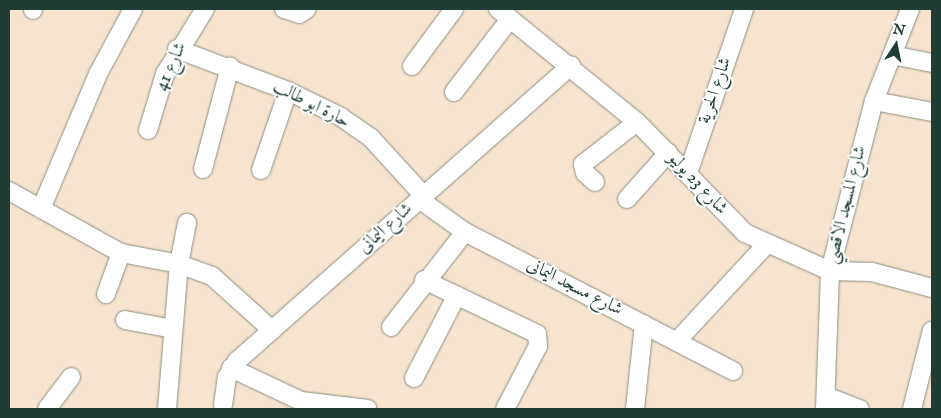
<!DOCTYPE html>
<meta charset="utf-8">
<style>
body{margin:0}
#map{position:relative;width:941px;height:418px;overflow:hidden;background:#f7e4cf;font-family:"IM FELL English",Amiri,serif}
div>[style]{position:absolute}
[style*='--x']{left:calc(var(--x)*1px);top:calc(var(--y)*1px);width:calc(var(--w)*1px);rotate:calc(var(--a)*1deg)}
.roads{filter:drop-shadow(0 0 1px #8b9082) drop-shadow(0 0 1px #8b9082)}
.minor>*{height:18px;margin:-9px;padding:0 9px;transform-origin:9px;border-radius:9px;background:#fff}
span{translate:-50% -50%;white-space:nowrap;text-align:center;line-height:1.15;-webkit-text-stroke:4px #fff;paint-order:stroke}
.street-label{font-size:18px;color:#1f3d34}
.frame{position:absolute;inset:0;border:10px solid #1f3d34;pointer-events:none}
.north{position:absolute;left:871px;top:20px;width:50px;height:50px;-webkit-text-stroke:4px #fff;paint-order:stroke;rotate:11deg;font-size:14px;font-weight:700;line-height:20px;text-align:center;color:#1f3d34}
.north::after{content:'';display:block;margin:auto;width:18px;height:22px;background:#1f3d34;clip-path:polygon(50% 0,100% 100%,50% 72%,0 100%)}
</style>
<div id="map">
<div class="roads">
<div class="minor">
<div style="--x:284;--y:9;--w:16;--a:18"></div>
<div style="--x:299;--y:14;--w:9;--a:-32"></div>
<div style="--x:498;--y:9;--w:179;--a:39.1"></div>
<div style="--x:637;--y:122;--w:155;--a:45.8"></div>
<div style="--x:745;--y:233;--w:93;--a:24.1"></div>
<div style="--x:830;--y:271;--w:42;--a:1.4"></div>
<div style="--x:872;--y:272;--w:62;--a:14.9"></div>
<div style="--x:33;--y:10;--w:1;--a:-90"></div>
<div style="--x:177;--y:49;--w:119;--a:20.7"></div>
<div style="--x:288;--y:91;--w:59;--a:26.1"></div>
<div style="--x:341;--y:117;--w:37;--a:35"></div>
<div style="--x:371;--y:138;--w:77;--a:47.6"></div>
<div style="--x:892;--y:55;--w:41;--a:11.3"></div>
<div style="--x:412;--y:66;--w:71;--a:-53.6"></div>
<div style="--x:454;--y:92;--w:92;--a:-52.5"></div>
<div style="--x:874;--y:101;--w:59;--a:10.7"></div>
<div style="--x:148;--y:130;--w:59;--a:-73.1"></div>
<div style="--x:165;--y:74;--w:76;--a:-58.4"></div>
<div style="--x:203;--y:169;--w:106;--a:-75.2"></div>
<div style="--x:261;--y:170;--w:83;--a:-71.1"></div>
<div style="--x:688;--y:173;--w:173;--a:-71.1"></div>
<div style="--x:595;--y:182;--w:13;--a:-138"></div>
<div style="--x:585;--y:173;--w:9;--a:-103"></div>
<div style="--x:583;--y:164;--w:68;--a:-37.9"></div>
<div style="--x:9;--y:191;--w:128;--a:29"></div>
<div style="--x:121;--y:253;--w:59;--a:10.7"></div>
<div style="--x:179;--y:264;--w:35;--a:20"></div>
<div style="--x:212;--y:276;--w:81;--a:42"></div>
<div style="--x:419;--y:199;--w:57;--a:35.7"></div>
<div style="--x:465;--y:232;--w:302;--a:27.4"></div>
<div style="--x:627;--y:199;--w:62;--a:-48.3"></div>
<div style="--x:41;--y:209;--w:149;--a:-67.1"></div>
<div style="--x:99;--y:72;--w:72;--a:-61.6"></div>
<div style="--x:424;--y:280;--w:125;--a:25.5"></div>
<div style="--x:537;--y:334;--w:12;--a:85"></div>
<div style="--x:538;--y:346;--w:71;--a:117.6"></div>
<div style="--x:106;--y:294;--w:44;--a:-69.9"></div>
<div style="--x:125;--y:320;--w:49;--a:10.6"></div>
<div style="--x:391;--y:327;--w:120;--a:-52.1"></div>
<div style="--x:677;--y:341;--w:131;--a:-47.2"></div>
<div style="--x:231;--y:368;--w:77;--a:25.2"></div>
<div style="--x:301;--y:401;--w:67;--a:6.8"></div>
<div style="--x:414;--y:378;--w:93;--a:-62.6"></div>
<div style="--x:828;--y:397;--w:34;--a:21"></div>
<div style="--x:223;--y:405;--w:28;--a:-82"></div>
<div style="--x:227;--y:377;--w:19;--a:-58"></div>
<div style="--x:237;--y:361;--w:446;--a:-41.5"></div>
<div style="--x:47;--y:409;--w:40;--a:-53"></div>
<div style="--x:167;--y:409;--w:145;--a:-85.3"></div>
<div style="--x:179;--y:264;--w:42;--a:-79"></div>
<div style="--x:635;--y:409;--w:85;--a:-84"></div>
<div style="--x:825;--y:409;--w:138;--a:-87.9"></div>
<div style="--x:830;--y:271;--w:176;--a:-75.5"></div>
<div style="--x:874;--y:101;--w:99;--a:-68.6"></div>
<div style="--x:912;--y:409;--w:81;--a:-75.8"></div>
</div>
</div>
<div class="street-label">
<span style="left:172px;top:67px;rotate:-66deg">شارع 41</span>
<span style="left:716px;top:91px;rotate:-71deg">شارع الحرية</span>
<span style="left:311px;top:105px;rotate:27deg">حارة ابو طالب</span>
<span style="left:697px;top:184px;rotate:47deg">شارع 23 يوليو</span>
<span style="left:847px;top:205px;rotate:-76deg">شارع المسجد الاقصي</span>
<span style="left:386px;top:229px;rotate:-42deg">شارع اليمانى</span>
<span style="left:574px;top:288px;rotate:27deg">شارع مسجد اليمانى</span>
</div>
<div class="frame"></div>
<div class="north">N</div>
</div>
